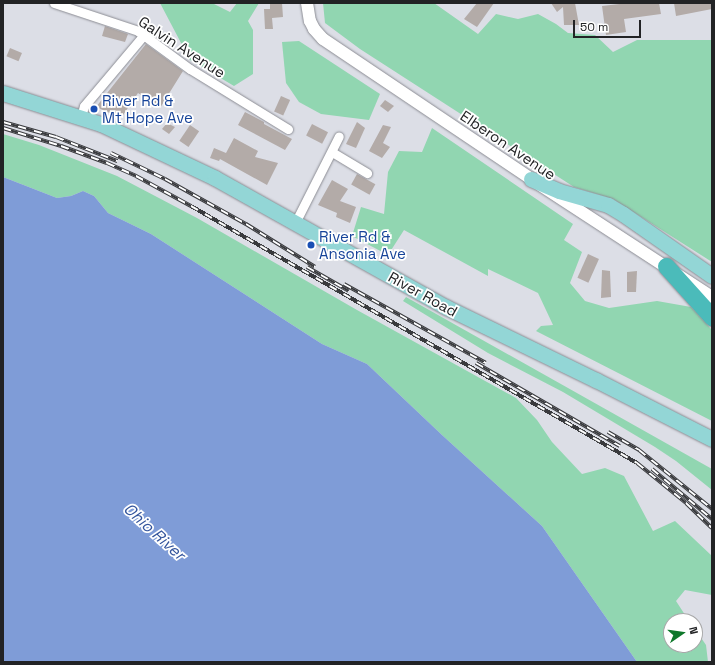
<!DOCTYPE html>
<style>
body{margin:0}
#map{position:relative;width:715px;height:665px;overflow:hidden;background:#dcdee6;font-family:"Space Grotesk",sans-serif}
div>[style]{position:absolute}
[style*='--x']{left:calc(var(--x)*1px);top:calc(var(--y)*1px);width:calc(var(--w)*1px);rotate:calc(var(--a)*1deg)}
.green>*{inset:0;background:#91d6b1}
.water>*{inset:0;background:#7f9cd7}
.building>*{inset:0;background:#b3aba8;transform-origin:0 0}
.roads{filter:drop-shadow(0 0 1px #8c8d94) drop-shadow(0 0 1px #8c8d94)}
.minor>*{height:9px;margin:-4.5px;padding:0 4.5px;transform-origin:4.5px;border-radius:4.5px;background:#fff}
.tertiary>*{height:12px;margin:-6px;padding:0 6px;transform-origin:6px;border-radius:6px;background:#fff}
.primary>*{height:15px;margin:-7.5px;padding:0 7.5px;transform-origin:7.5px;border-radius:7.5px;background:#93d6d6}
.motorway>*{height:17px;margin:-8.5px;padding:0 8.5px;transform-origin:8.5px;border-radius:8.5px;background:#4bbbba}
.rail>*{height:4px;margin-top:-2px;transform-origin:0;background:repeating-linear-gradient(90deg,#fff 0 8px,#393a3d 0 16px);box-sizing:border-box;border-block:1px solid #393a3d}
.dots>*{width:11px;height:11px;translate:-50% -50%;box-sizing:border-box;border:2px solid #fff;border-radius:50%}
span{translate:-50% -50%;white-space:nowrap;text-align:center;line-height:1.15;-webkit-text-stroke:3.5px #fff;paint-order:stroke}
.street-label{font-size:15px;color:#222325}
.transit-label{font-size:15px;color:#164399}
.left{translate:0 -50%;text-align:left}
.water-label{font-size:16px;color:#33549c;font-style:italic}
.frame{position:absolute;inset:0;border:4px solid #222325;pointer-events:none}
.north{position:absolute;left:663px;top:613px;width:40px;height:40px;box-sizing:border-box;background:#fff;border:1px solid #a7a7a8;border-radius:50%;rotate:77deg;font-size:11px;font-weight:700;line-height:16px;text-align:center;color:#222325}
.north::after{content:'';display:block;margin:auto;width:14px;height:18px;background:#0f782b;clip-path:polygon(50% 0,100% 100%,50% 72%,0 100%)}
.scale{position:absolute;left:573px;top:20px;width:68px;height:18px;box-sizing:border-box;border:2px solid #222325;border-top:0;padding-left:5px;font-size:12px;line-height:14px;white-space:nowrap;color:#222325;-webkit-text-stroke:3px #fff;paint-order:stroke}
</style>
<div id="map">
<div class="green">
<div style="clip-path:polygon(160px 3px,212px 3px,230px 12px,237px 3px,259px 3px,248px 21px,253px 30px,253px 74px,234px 86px,190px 60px)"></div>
<div style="clip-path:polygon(323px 3px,434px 3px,478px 34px,496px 14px,518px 19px,538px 14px,556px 24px,568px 33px,595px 35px,613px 52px,637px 40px,712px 40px,712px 262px,613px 199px,574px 187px,360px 49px,325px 23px)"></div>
<div style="clip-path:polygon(299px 41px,380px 94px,369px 120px,321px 114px,299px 102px,286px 83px,282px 42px)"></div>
<div style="clip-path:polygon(432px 128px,573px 224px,564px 240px,582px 252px,570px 283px,585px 301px,609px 308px,657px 301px,691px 307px,712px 330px,712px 421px,536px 331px,541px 326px,553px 325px,538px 293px,488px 269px,488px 276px,404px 230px,388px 255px,352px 236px,361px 207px,384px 214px,388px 172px,399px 151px,422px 152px)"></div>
<div style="clip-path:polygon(3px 134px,39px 145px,117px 176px,197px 218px,357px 310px,516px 398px,537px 420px,552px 442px,582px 474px,605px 468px,624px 476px,653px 531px,675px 521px,712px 556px,712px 595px,685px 590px,676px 601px,689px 621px,671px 621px,671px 645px,695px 645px,695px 629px,706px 645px,708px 662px,637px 662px,542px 526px,442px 435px,367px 364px,322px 344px,151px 234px,108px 213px,94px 196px,83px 191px,71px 196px,57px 198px,3px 177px)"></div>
<div style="clip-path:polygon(406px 297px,712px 469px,712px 490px,676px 461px,655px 447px,563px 392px,488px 353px,403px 301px)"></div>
</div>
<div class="water">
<div style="clip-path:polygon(3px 177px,57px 198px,71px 196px,83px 191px,94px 196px,108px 213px,151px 234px,322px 344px,367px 364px,442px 435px,542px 526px,637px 662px,3px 662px)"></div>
</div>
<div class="building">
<div style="clip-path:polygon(270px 3px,282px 3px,283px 17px,272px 18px,273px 29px,265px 29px,264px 9px,270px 9px)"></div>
<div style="clip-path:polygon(477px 3px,494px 3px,477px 27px,464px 19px)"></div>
<div style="clip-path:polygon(551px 3px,575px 3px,579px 25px,564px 25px,563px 7px,557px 12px)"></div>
<div style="clip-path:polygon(628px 3px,659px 3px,661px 14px,624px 19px,626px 32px,606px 35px,602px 6px)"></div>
<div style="clip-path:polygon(674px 3px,712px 3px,712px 9px,676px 16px)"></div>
<div style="clip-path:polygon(105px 26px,128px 34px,125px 42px,102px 36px)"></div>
<div style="clip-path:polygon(146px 44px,183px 71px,160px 108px,138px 93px,121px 118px,96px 107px)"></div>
<div style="left:10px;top:48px;width:13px;height:9px;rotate:23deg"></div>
<div style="left:281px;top:96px;width:10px;height:17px;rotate:24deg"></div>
<div style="clip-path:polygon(385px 100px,394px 106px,388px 112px,380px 106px)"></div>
<div style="clip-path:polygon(245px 112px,264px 122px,264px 124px,292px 139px,285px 150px,238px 125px)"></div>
<div style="clip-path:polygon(357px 122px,365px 128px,356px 148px,346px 144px)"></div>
<div style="clip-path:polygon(167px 123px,175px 127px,169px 134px,162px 129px)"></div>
<div style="left:312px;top:124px;width:18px;height:13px;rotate:27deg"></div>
<div style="left:190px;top:125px;width:11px;height:19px;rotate:34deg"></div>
<div style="clip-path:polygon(383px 125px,391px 127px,383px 143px,390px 147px,382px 158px,369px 151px)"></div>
<div style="clip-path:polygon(234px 138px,258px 151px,255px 157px,278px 163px,267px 185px,220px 159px,219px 161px,210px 158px,214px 148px,226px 153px)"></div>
<div style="left:357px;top:174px;width:21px;height:12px;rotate:29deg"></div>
<div style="clip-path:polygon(332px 180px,348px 189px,340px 201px,356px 207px,350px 223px,336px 217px,337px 213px,318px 205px)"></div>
<div style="left:588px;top:254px;width:12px;height:26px;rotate:24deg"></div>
<div style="clip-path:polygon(602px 270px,610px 271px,611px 297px,601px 298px)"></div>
<div style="clip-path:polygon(637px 271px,636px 292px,627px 292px,627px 272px)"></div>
</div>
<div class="roads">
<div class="minor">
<div style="--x:54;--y:3;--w:89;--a:18.4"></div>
<div style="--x:138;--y:31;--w:64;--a:36.2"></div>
<div style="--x:190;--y:69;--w:115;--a:31.5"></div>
<div style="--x:81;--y:117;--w:11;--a:-75"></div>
<div style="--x:84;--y:106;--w:92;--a:-49.9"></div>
<div style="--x:332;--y:152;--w:41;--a:31"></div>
<div style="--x:295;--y:223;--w:97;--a:-63.2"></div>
</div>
<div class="tertiary">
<div style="--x:307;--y:3;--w:18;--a:81"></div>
<div style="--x:310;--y:21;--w:9;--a:63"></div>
<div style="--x:314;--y:29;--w:13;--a:48"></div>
<div style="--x:323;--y:39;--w:251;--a:33.9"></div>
<div style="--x:531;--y:179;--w:216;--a:33.1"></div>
</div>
<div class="primary">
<div style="--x:3;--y:93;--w:103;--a:17.6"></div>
<div style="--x:101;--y:124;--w:126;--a:25.3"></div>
<div style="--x:215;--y:178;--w:265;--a:29.2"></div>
<div style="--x:446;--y:307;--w:167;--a:26"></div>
<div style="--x:596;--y:380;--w:130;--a:27"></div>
<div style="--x:531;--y:179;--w:30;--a:23"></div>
<div style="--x:559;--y:191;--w:51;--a:15.9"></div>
<div style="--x:608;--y:205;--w:17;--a:31"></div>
<div style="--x:623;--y:214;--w:108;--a:34.9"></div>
</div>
<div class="motorway">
<div style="--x:666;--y:266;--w:69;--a:48"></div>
</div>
</div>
<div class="rail">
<div style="--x:3;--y:122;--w:55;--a:15.8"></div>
<div style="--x:56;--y:137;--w:66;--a:21.5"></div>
<div style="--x:3;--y:128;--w:61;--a:17.2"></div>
<div style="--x:61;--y:146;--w:49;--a:20.3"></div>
<div style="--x:107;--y:163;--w:32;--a:24"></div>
<div style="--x:136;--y:176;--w:63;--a:28.6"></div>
<div style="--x:191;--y:206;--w:515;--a:29.95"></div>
<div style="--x:637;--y:463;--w:63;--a:39.2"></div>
<div style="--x:686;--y:503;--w:36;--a:44"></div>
<div style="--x:111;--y:153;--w:60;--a:25.7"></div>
<div style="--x:165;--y:179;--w:93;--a:29.1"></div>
<div style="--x:246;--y:224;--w:81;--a:31.9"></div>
<div style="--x:307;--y:267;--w:48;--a:29.7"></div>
<div style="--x:344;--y:284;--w:162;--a:29.1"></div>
<div style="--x:476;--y:363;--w:166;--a:30"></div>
<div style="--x:608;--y:432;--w:36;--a:30"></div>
<div style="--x:639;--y:450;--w:94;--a:38.9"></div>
<div style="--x:652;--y:469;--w:78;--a:39.8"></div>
</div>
<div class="dots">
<div style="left:94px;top:109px;background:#1a4fb4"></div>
<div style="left:311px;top:245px;background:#1a4fb4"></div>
</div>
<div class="street-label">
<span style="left:182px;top:47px;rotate:33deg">Galvin Avenue</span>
<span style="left:508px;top:145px;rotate:34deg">Elberon Avenue</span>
<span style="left:423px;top:294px;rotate:29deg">River Road</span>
</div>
<div class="transit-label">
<span class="left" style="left:102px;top:109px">River Rd &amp;<br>Mt Hope Ave</span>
<span class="left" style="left:319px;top:245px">River Rd &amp;<br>Ansonia Ave</span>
</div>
<div class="water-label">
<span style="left:154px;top:532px;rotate:42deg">Ohio River</span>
</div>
<div class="frame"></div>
<div class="north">N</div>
<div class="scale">50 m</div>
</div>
